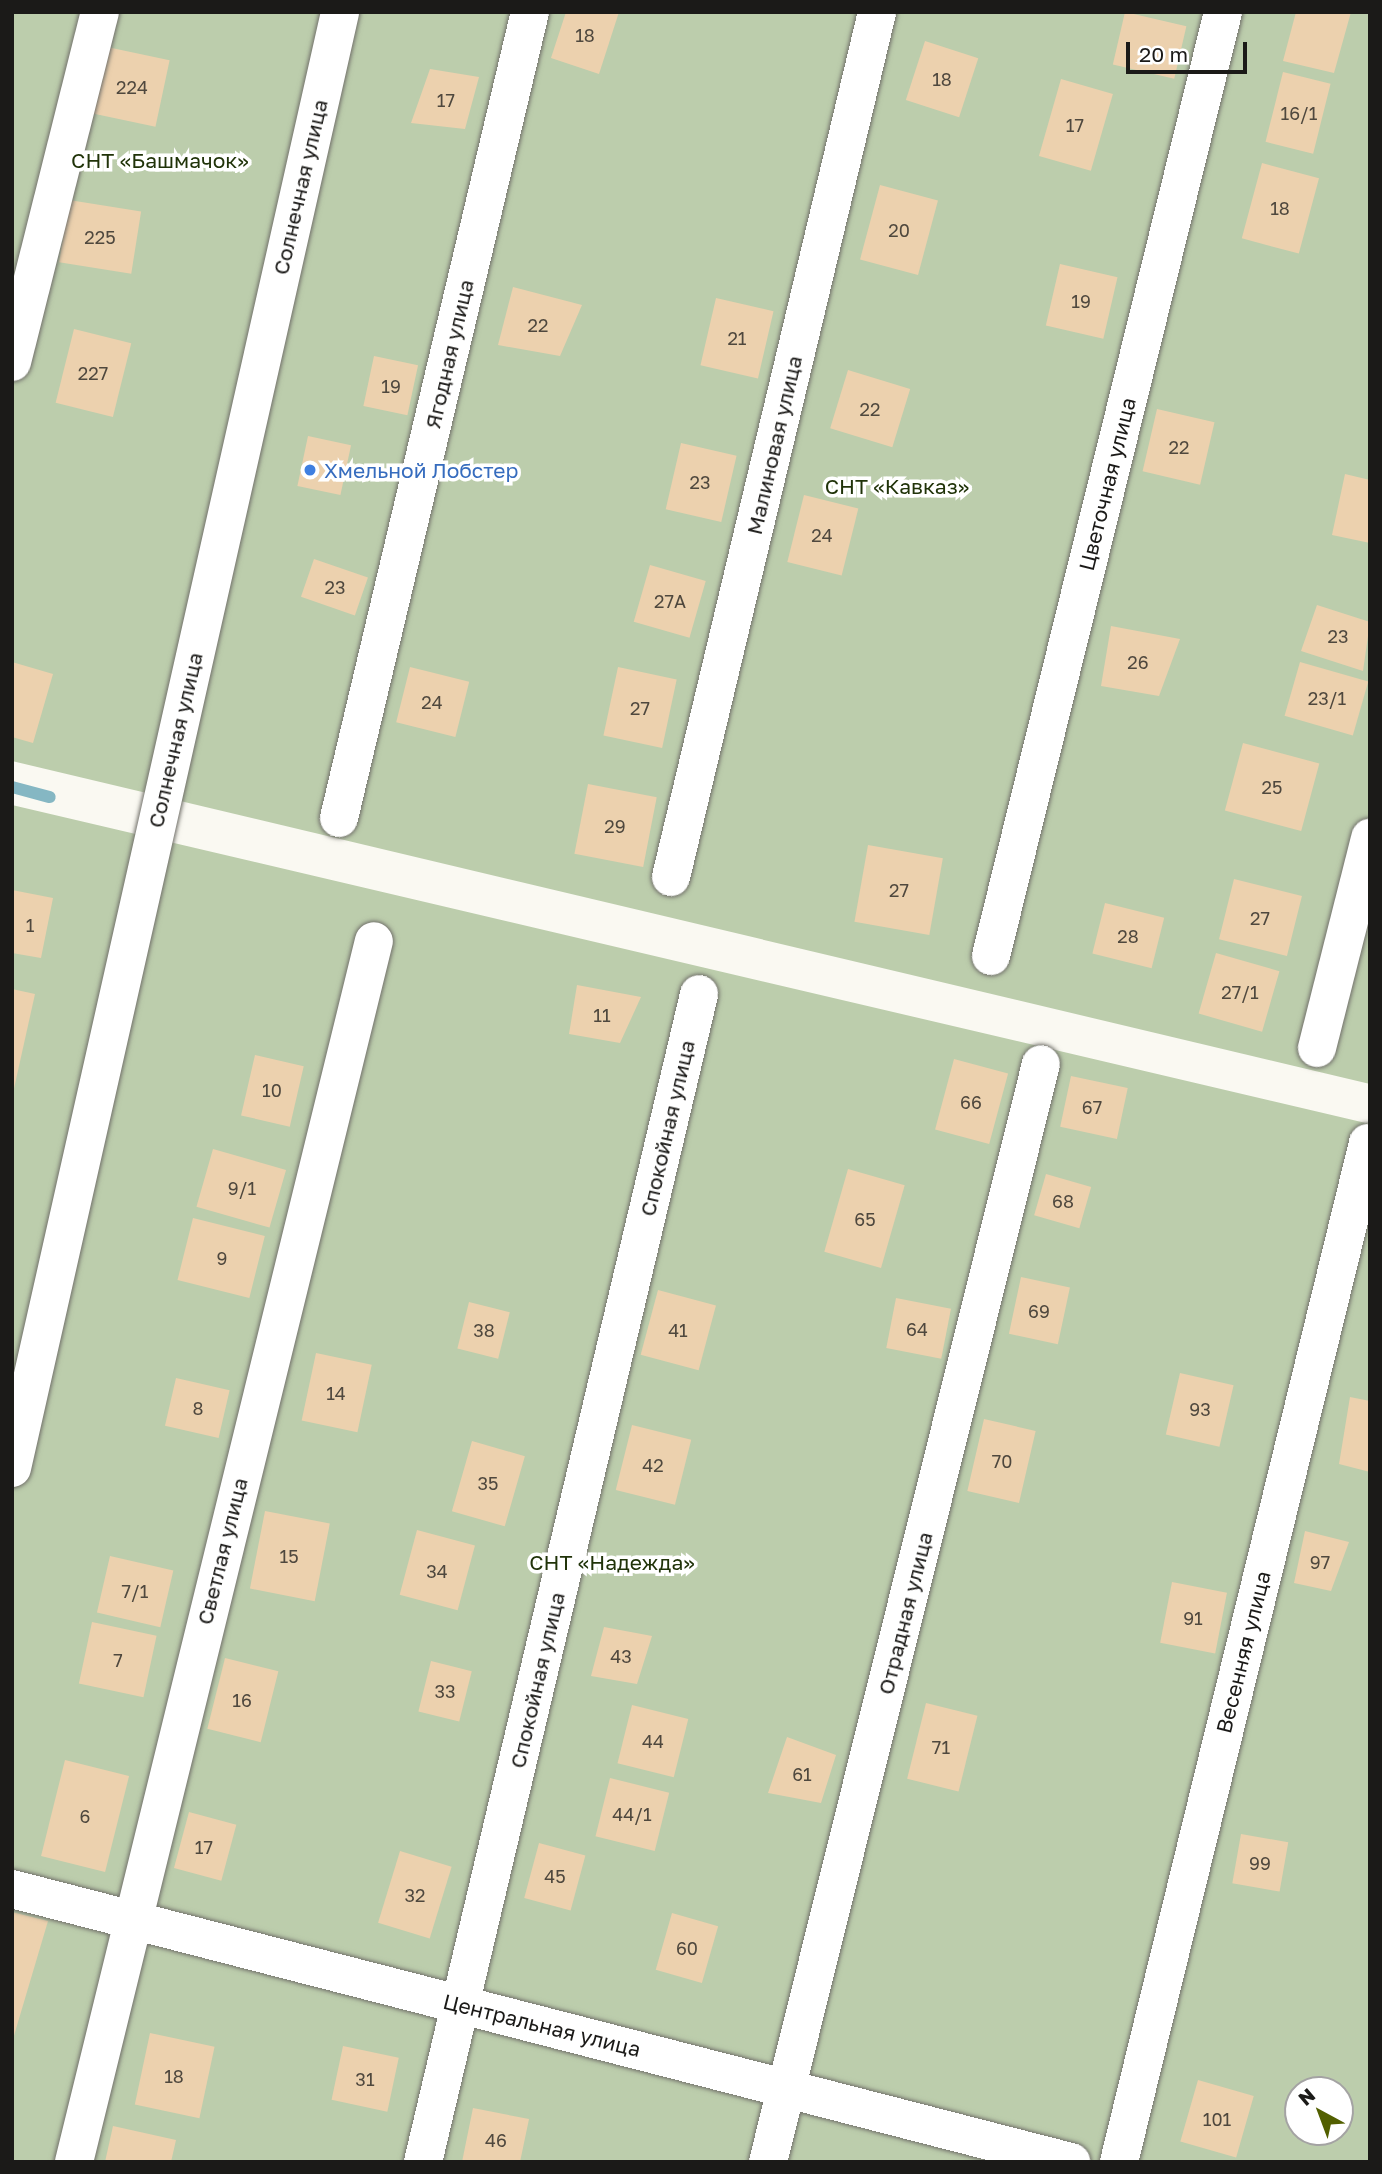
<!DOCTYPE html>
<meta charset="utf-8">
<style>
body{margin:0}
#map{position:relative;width:1382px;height:2174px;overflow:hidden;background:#faf9f2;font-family:"Golos Text",sans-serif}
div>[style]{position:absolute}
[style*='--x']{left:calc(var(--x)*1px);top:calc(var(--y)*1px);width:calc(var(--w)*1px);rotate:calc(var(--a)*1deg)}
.green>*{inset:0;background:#bccdac}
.stream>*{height:12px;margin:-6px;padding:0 6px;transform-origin:6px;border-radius:6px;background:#85b7c3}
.building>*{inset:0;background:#ecd1ae;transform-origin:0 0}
.roads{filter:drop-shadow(0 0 2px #72716b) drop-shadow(0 0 2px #72716b)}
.minor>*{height:38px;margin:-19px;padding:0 19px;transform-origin:19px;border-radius:19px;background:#fff}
.tertiary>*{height:38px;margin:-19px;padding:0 19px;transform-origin:19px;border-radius:19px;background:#fff}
.dots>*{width:19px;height:19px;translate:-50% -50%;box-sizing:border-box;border:4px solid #fff;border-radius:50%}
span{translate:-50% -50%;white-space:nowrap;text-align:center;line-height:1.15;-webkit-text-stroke:7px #fff;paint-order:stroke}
.number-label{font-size:18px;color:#4f483e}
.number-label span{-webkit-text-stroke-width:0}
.park-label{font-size:21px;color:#203309}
.street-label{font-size:21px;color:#1b1a18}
.shop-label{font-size:21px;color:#366cbe}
.left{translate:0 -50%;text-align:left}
.frame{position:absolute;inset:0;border:14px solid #1b1a18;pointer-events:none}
.north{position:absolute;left:1284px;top:2076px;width:70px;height:70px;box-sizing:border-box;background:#fff;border:2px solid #a4a3a3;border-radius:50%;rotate:319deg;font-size:19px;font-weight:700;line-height:28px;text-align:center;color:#1b1a18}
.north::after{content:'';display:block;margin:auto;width:24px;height:32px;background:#525f00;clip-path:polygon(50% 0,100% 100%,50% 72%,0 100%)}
.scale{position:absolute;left:1126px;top:42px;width:121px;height:32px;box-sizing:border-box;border:4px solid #1b1a18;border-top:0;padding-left:9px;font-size:21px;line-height:24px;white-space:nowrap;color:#1b1a18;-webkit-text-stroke:5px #fff;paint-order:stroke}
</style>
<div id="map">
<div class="green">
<div style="clip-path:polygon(12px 12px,1370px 12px,1370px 1084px,12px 761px)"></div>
<div style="clip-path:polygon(evenodd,12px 805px,1370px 1124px,1370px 2162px,12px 2162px,12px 805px,1298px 2090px,1340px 2090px,1340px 2132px,1298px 2132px,1298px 2090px)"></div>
</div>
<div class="stream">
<div style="--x:12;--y:787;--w:39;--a:15"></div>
</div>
<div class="building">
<div style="clip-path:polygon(566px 12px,619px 12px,599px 74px,551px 58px)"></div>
<div style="left:1125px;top:12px;width:63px;height:54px;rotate:13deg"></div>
<div style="clip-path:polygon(1296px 12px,1351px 12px,1334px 73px,1283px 61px)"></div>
<div style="left:925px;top:41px;width:56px;height:62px;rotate:18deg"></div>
<div style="left:107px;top:47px;width:64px;height:68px;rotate:12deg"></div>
<div style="clip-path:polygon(430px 69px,479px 77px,465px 129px,411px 123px)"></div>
<div style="left:1283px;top:72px;width:49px;height:72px;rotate:14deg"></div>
<div style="left:1061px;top:79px;width:54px;height:80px;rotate:16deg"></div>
<div style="left:1262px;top:163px;width:59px;height:78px;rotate:15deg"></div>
<div style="left:880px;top:185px;width:60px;height:77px;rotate:15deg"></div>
<div style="left:69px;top:200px;width:73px;height:63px;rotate:9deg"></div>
<div style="left:1060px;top:264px;width:59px;height:63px;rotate:13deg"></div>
<div style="clip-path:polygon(513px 287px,582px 305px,560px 356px,498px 345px)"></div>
<div style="left:716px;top:298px;width:59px;height:69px;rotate:13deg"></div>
<div style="left:74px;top:329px;width:59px;height:76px;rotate:14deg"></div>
<div style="left:374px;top:356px;width:45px;height:51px;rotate:12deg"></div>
<div style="left:848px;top:370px;width:65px;height:61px;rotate:17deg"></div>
<div style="left:1157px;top:409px;width:59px;height:64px;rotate:13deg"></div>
<div style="left:308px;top:436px;width:44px;height:51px;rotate:12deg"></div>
<div style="left:681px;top:443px;width:57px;height:68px;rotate:13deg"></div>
<div style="clip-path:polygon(1345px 474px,1370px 480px,1370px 543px,1332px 535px)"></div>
<div style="left:804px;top:495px;width:56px;height:69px;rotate:14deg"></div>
<div style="left:314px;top:559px;width:57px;height:40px;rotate:19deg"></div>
<div style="left:650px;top:565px;width:58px;height:59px;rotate:16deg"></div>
<div style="clip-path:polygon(1317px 605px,1370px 622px,1363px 671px,1301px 651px)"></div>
<div style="clip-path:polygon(1111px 626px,1180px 639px,1159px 696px,1101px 686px)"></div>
<div style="clip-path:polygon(12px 662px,53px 674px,33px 743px,12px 737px)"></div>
<div style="left:1300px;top:662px;width:71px;height:56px;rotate:16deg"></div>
<div style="left:410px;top:667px;width:61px;height:57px;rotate:14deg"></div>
<div style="left:618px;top:667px;width:60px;height:70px;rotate:12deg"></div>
<div style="left:1243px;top:743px;width:79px;height:70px;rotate:15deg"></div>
<div style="left:588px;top:784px;width:70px;height:71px;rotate:11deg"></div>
<div style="left:868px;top:845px;width:76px;height:78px;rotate:10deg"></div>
<div style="left:1234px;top:879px;width:70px;height:62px;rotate:14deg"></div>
<div style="clip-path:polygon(12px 890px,53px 898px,41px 958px,12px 953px)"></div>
<div style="left:1105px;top:903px;width:61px;height:52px;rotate:14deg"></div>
<div style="left:1216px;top:953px;width:66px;height:63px;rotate:16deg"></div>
<div style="clip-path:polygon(577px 985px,641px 997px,620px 1043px,569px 1034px)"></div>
<div style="clip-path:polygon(12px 989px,35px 994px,13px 1093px,12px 1093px)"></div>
<div style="left:255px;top:1055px;width:50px;height:62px;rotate:13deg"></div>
<div style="left:954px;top:1059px;width:56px;height:73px;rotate:15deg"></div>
<div style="left:1071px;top:1076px;width:58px;height:52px;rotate:12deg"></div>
<div style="left:213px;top:1149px;width:76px;height:60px;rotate:16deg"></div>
<div style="left:848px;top:1169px;width:59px;height:86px;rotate:16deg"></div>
<div style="left:1046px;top:1174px;width:47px;height:43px;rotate:16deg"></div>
<div style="left:193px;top:1218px;width:74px;height:64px;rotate:14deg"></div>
<div style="left:1021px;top:1277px;width:50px;height:58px;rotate:12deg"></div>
<div style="left:658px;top:1290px;width:60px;height:67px;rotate:15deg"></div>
<div style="left:896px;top:1298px;width:56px;height:51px;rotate:11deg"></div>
<div style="left:469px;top:1302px;width:42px;height:48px;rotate:14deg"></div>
<div style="left:316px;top:1353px;width:57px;height:69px;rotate:12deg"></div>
<div style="left:1180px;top:1373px;width:55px;height:63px;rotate:13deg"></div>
<div style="left:176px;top:1378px;width:55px;height:49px;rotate:13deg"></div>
<div style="clip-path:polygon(1350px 1397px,1370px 1401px,1370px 1472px,1339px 1464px)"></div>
<div style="left:984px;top:1419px;width:53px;height:74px;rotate:13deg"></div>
<div style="left:632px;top:1425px;width:61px;height:67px;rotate:14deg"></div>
<div style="left:472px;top:1441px;width:55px;height:73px;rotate:16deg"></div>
<div style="left:265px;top:1511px;width:66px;height:79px;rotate:11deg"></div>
<div style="left:417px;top:1530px;width:60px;height:67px;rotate:15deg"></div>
<div style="clip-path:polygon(1305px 1531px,1349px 1542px,1331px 1591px,1294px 1583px)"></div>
<div style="left:110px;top:1556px;width:65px;height:58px;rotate:13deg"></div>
<div style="left:1172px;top:1582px;width:56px;height:62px;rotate:11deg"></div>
<div style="left:92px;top:1622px;width:66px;height:63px;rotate:12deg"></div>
<div style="clip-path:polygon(604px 1627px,652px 1636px,637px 1684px,591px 1676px)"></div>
<div style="left:225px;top:1658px;width:55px;height:73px;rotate:14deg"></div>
<div style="left:431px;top:1661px;width:42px;height:52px;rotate:14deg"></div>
<div style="left:926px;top:1703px;width:53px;height:78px;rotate:14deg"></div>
<div style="left:632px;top:1705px;width:58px;height:60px;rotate:14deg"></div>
<div style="clip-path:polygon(787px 1737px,836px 1755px,821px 1803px,768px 1793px)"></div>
<div style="left:65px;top:1760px;width:66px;height:99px;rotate:14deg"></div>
<div style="left:610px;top:1778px;width:61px;height:60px;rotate:14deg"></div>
<div style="left:189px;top:1812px;width:49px;height:58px;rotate:15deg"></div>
<div style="left:1241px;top:1834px;width:48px;height:50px;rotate:10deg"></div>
<div style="left:539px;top:1843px;width:48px;height:57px;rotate:15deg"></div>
<div style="left:400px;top:1851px;width:54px;height:75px;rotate:17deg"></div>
<div style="clip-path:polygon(12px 1912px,48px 1921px,13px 2039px,12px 2039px)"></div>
<div style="left:672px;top:1913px;width:48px;height:59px;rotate:16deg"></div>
<div style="left:150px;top:2033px;width:66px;height:73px;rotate:12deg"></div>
<div style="left:343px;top:2046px;width:57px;height:55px;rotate:12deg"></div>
<div style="left:1198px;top:2080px;width:58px;height:64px;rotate:16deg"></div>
<div style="clip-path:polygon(473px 2108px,529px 2119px,520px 2162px,462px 2162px)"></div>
<div style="clip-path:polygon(113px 2126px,176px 2140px,171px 2162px,105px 2162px)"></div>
</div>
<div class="roads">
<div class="minor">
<div style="--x:12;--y:362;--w:361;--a:-75.9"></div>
<div style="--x:339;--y:818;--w:828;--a:-76.67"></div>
<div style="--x:671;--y:877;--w:889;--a:-76.6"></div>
<div style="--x:991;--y:956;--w:972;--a:-76.19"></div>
<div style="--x:1317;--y:1048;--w:217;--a:-75.8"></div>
<div style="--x:12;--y:1889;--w:1094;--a:14.46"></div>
<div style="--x:74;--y:2162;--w:1257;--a:-76.2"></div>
<div style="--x:423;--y:2162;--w:1200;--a:-76.7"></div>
<div style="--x:768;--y:2162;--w:1131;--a:-76.04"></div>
<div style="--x:1119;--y:2162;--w:1049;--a:-76.27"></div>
</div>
<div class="tertiary">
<div style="--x:12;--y:1468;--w:1492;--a:-77.3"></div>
</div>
</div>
<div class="dots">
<div style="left:310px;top:470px;background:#3f7fe0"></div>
</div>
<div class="number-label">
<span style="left:585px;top:35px">18</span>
<span style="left:942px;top:79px">18</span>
<span style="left:132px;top:87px">224</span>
<span style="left:446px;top:100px">17</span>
<span style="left:1299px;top:113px">16/1</span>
<span style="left:1075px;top:125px">17</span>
<span style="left:1280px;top:208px">18</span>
<span style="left:899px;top:230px">20</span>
<span style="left:100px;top:237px">225</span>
<span style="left:1081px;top:301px">19</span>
<span style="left:538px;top:325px">22</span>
<span style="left:737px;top:338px">21</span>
<span style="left:93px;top:373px">227</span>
<span style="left:391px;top:386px">19</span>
<span style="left:870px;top:409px">22</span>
<span style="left:1179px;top:447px">22</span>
<span style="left:700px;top:482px">23</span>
<span style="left:822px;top:535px">24</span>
<span style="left:335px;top:587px">23</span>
<span style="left:670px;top:601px">27А</span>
<span style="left:1338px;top:636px">23</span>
<span style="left:1138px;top:662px">26</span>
<span style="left:1327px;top:698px">23/1</span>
<span style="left:432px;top:702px">24</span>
<span style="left:640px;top:708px">27</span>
<span style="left:1272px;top:787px">25</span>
<span style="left:615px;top:826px">29</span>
<span style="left:899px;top:890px">27</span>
<span style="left:1260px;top:918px">27</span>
<span style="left:30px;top:925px">1</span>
<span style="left:1128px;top:936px">28</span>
<span style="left:1240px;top:992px">27/1</span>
<span style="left:602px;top:1015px">11</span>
<span style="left:272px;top:1090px">10</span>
<span style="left:971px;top:1102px">66</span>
<span style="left:1092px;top:1107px">67</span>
<span style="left:242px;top:1188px">9/1</span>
<span style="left:1063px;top:1201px">68</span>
<span style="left:865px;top:1219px">65</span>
<span style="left:222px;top:1258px">9</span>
<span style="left:1039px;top:1311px">69</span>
<span style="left:917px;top:1329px">64</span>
<span style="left:484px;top:1330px">38</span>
<span style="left:678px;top:1330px">41</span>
<span style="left:336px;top:1393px">14</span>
<span style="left:198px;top:1408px">8</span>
<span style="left:1200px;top:1409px">93</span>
<span style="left:1002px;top:1461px">70</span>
<span style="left:653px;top:1465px">42</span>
<span style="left:488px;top:1483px">35</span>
<span style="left:289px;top:1556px">15</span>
<span style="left:1320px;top:1562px">97</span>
<span style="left:437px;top:1571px">34</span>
<span style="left:135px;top:1591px">7/1</span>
<span style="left:1193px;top:1618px">91</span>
<span style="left:621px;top:1656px">43</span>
<span style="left:118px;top:1660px">7</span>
<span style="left:445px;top:1691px">33</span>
<span style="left:242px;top:1700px">16</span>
<span style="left:653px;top:1741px">44</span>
<span style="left:941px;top:1747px">71</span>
<span style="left:802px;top:1774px">61</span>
<span style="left:632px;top:1814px">44/1</span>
<span style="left:85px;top:1816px">6</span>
<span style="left:204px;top:1847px">17</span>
<span style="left:1260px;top:1863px">99</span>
<span style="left:555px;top:1876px">45</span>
<span style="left:415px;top:1895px">32</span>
<span style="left:687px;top:1948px">60</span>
<span style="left:174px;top:2076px">18</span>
<span style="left:365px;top:2079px">31</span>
<span style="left:1217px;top:2119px">101</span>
<span style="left:496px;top:2140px">46</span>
</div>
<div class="park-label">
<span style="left:160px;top:160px">СНТ «Башмачок»</span>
<span style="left:897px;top:486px">СНТ «Кавказ»</span>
<span style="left:612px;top:1562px">СНТ «Надежда»</span>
</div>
<div class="street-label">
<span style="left:300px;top:187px;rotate:-77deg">Солнечная улица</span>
<span style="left:449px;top:354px;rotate:-77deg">Ягодная улица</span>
<span style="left:774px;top:445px;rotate:-77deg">Малиновая улица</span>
<span style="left:1107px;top:484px;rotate:-76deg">Цветочная улица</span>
<span style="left:175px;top:740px;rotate:-77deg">Солнечная улица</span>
<span style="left:667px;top:1128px;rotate:-77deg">Спокойная улица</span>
<span style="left:222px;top:1551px;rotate:-76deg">Светлая улица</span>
<span style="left:905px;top:1613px;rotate:-76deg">Отрадная улица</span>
<span style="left:1243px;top:1652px;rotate:-76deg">Весенняя улица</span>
<span style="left:537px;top:1680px;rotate:-77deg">Спокойная улица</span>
<span style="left:542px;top:2025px;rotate:14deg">Центральная улица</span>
</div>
<div class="shop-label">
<span class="left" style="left:324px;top:470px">Хмельной Лобстер</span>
</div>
<div class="frame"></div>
<div class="north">N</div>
<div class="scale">20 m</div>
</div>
